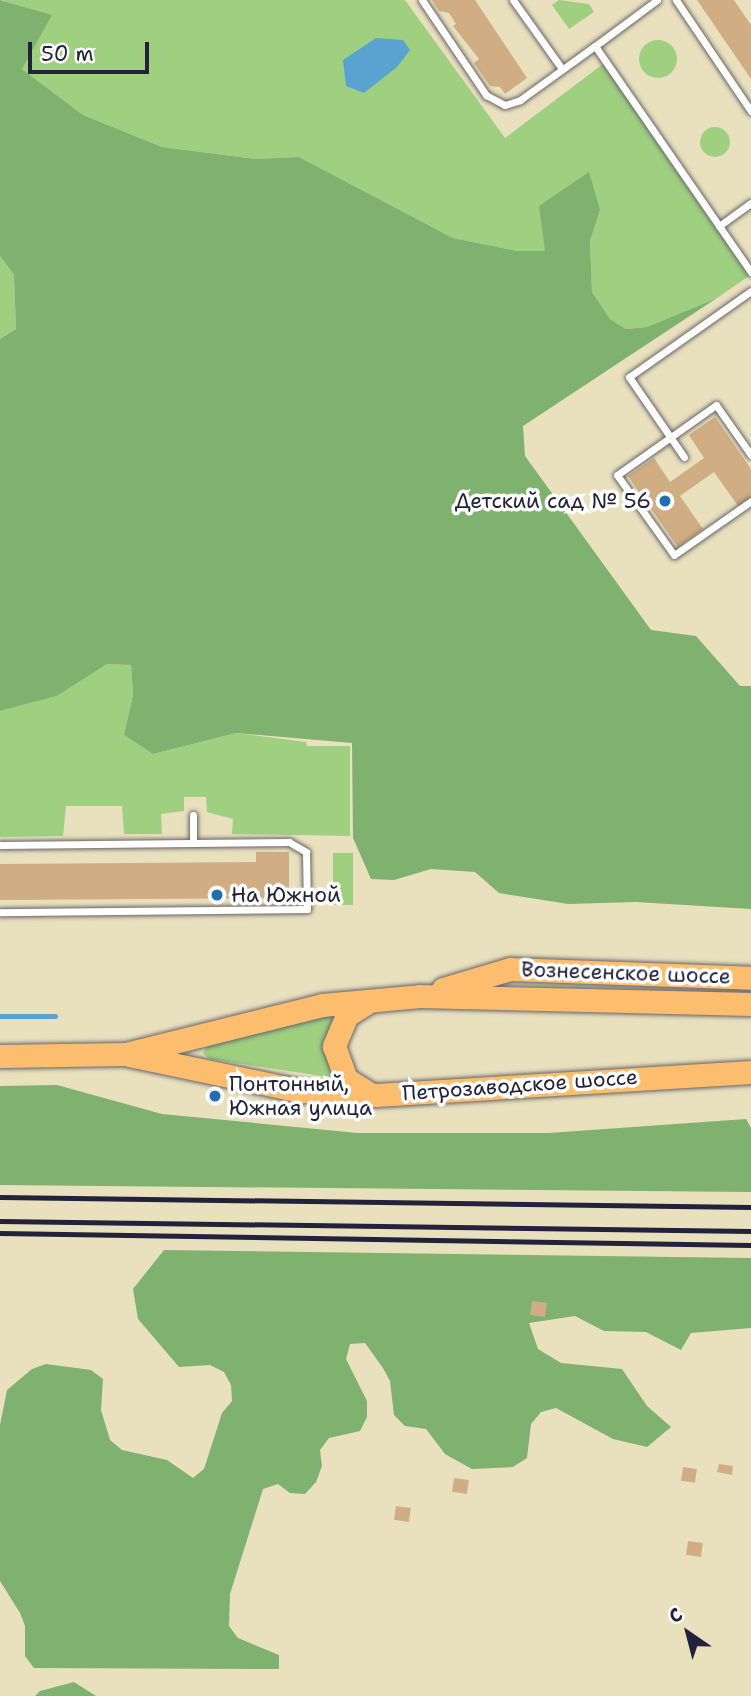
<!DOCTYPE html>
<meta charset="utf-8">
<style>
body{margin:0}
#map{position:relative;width:751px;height:1696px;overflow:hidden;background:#e9e1be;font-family:"Shantell Sans",sans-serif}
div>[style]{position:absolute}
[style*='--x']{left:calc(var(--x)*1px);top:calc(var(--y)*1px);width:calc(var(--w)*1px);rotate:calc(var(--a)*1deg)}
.green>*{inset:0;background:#9ed080;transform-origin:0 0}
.round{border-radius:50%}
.forest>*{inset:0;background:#7eb26e}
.water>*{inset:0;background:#59a3d1}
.stream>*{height:5px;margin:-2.5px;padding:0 2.5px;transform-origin:2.5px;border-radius:2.5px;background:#59a3d1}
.building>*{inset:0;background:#d1ad83;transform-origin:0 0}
.roads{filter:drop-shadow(0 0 2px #686569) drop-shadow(0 0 2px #686569)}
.lane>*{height:7px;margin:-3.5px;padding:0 3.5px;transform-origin:3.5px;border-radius:3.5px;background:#fff}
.primary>*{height:23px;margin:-11.5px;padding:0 11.5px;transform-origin:11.5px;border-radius:11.5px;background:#fcbd6f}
.rail>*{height:5px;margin:-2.5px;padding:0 2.5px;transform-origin:2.5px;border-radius:2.5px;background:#22223b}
.dots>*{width:19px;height:19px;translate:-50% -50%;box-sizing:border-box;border:4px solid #fff;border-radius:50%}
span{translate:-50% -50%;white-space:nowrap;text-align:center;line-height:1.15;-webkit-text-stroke:7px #fff;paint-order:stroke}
.poi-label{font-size:21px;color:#22223b}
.right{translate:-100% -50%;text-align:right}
.left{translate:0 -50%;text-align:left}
.street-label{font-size:21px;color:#22223b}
.north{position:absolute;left:653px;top:1598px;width:70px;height:70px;-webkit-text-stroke:5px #fff;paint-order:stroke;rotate:325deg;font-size:19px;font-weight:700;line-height:28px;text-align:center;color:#22223b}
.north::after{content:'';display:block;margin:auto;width:24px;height:32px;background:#22223b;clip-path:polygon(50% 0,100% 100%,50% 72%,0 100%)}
.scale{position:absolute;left:28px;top:42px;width:121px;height:32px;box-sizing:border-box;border:4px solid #22223b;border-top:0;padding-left:9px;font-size:21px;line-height:24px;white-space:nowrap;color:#22223b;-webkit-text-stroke:5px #fff;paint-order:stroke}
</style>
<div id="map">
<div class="green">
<div style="clip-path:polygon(1px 0,405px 0,505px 138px,603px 64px,749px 276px,717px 298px,647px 327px,626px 329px,610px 319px,592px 292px,590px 241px,600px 210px,545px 251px,517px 251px,453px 238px,299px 157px,256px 159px,162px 147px,83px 115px,22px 69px,51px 15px)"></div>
<div style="clip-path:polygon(559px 0,589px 4px,594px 12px,569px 29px,552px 5px)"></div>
<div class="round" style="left:639px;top:40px;width:38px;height:38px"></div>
<div class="round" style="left:700px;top:127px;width:30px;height:30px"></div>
<div style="clip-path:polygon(0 256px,14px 275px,16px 329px,0 339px)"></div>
<div style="clip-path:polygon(107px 664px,131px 665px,133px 695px,124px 735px,153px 754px,236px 733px,306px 742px,307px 746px,350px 746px,350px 836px,232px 834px,233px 819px,207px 812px,206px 797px,184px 797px,184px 811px,161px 814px,162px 834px,124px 834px,122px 806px,66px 806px,63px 836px,0 837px,0 711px,57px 696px)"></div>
<div style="left:333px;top:853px;width:20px;height:52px"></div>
<div style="clip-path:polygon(337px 1014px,335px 1078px,209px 1059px,203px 1053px,208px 1044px)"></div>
</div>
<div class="forest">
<div style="clip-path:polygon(0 0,52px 15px,22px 69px,83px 115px,162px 147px,256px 159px,299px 157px,453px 238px,517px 251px,545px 251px,539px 206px,589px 172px,600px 210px,590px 241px,592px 292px,610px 319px,626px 329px,647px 327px,717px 298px,523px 426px,525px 456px,651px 630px,696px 636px,740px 686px,751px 686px,751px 909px,636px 902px,568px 904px,499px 893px,475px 872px,431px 869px,394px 880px,371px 879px,353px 838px,352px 743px,236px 733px,153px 754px,124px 735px,133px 695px,131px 665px,107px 664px,57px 696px,0 711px,0 339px,16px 329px,14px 275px,0 256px)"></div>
<div style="clip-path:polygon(57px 1085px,162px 1114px,358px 1133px,549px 1133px,746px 1119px,751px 1128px,751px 1192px,0 1185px,0 1086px)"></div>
<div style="clip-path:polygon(164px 1250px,751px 1258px,751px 1328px,691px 1333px,681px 1350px,646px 1332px,604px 1331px,575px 1316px,529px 1323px,538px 1349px,561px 1363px,622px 1369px,647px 1406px,671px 1427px,647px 1447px,613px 1439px,556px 1408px,541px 1412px,531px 1424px,527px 1458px,513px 1467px,472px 1469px,445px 1454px,426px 1429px,405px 1426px,394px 1415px,390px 1381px,383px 1368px,365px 1343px,350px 1344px,346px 1359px,367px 1401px,367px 1417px,360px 1431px,329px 1438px,320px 1450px,322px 1466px,316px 1482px,305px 1494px,290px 1493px,278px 1484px,263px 1489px,230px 1594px,229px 1626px,238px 1638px,279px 1655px,279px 1669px,34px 1668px,25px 1656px,25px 1626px,20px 1613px,0 1581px,0 1425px,7px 1390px,32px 1369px,46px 1364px,91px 1370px,103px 1379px,101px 1410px,110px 1440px,122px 1450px,167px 1460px,193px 1478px,204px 1469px,222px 1413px,232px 1401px,231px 1385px,224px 1372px,210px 1365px,179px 1367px,138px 1319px,133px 1289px)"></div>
<div style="clip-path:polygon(74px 1682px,96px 1696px,35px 1696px,40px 1691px)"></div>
</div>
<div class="water">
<div style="clip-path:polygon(376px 38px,403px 40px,410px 50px,397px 67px,364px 93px,346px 86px,343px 60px)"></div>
</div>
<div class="stream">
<div style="--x:0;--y:1016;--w:55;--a:0"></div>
</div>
<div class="building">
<div style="clip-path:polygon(432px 0,475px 0,527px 78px,505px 94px,500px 87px,490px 86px,474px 63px,479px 59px,453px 26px,456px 24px,449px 13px,439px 11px)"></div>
<div style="clip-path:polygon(697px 0,734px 0,751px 25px,751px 79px)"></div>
<div style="clip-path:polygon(715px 417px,751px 469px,751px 497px,738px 506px,714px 472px,680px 496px,703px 529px,678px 547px,628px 476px,654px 458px,670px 482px,704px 458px,689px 435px)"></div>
<div style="clip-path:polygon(256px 852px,289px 852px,289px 898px,0 900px,0 864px,256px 862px)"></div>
<div style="left:532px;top:1301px;width:15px;height:14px;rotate:8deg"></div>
<div style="clip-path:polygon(719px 1464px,733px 1466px,732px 1475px,717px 1472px)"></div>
<div style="left:683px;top:1467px;width:14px;height:14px;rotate:8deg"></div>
<div style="left:454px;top:1478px;width:15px;height:14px;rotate:8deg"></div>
<div style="left:396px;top:1506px;width:15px;height:14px;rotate:8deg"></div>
<div style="left:688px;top:1541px;width:15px;height:14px;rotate:8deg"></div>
</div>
<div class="roads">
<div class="lane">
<div style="--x:422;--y:0;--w:115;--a:56"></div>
<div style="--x:486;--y:95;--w:21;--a:28"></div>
<div style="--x:505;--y:105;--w:16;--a:-18"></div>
<div style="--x:520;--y:100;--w:92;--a:-35.8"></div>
<div style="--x:513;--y:0;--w:85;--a:54.6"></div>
<div style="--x:657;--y:0;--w:77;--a:143.4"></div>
<div style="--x:595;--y:46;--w:275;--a:55.4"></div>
<div style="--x:676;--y:0;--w:134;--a:56"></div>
<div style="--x:719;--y:226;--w:39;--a:-36"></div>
<div style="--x:751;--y:455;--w:61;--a:-125"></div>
<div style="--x:716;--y:405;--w:121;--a:144.7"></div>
<div style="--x:617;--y:475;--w:98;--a:54.5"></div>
<div style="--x:674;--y:555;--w:94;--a:-35"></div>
<div style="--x:684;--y:457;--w:97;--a:-124.5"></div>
<div style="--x:629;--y:377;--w:149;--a:-35.2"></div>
<div style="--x:193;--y:843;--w:28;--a:-90"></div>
<div style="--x:0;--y:845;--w:289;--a:-0.6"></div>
<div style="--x:289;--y:842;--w:20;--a:30"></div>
<div style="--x:306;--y:852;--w:57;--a:89"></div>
<div style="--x:307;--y:909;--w:307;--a:179.4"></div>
</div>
<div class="primary">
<div style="--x:443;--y:989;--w:70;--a:-16.6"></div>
<div style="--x:510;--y:969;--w:241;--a:2.1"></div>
<div style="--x:368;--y:1002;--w:25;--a:148"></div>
<div style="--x:347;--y:1015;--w:34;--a:113"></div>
<div style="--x:334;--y:1046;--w:35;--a:70"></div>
<div style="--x:346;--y:1079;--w:28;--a:32"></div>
<div style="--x:129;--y:1055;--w:177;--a:11.8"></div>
<div style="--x:302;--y:1091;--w:74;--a:3.1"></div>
<div style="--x:376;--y:1095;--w:376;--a:-3.5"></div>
<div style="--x:0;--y:1056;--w:126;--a:-0.9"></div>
<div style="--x:126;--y:1054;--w:202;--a:-14"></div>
<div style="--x:322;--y:1005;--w:98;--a:-5.2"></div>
<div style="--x:420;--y:996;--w:331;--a:1.4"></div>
</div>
</div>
<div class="rail">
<div style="--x:0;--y:1197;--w:751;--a:0.76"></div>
<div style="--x:0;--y:1221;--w:751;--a:0.76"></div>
<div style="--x:0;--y:1233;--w:751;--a:0.92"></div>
</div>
<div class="dots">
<div style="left:665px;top:501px;background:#1f6fb2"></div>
<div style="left:217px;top:895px;background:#1f6fb2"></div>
<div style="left:215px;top:1096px;background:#1f6fb2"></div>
</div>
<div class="poi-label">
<span class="right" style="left:651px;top:501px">Детский сад № 56</span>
<span class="left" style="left:231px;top:895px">На Южной</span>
<span class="left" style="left:229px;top:1096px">Понтонный,<br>Южная улица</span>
</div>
<div class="street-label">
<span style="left:626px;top:973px;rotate:2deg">Вознесенское шоссе</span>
<span style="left:520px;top:1085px;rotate:-4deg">Петрозаводское шоссе</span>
</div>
<div class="north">С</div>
<div class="scale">50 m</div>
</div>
